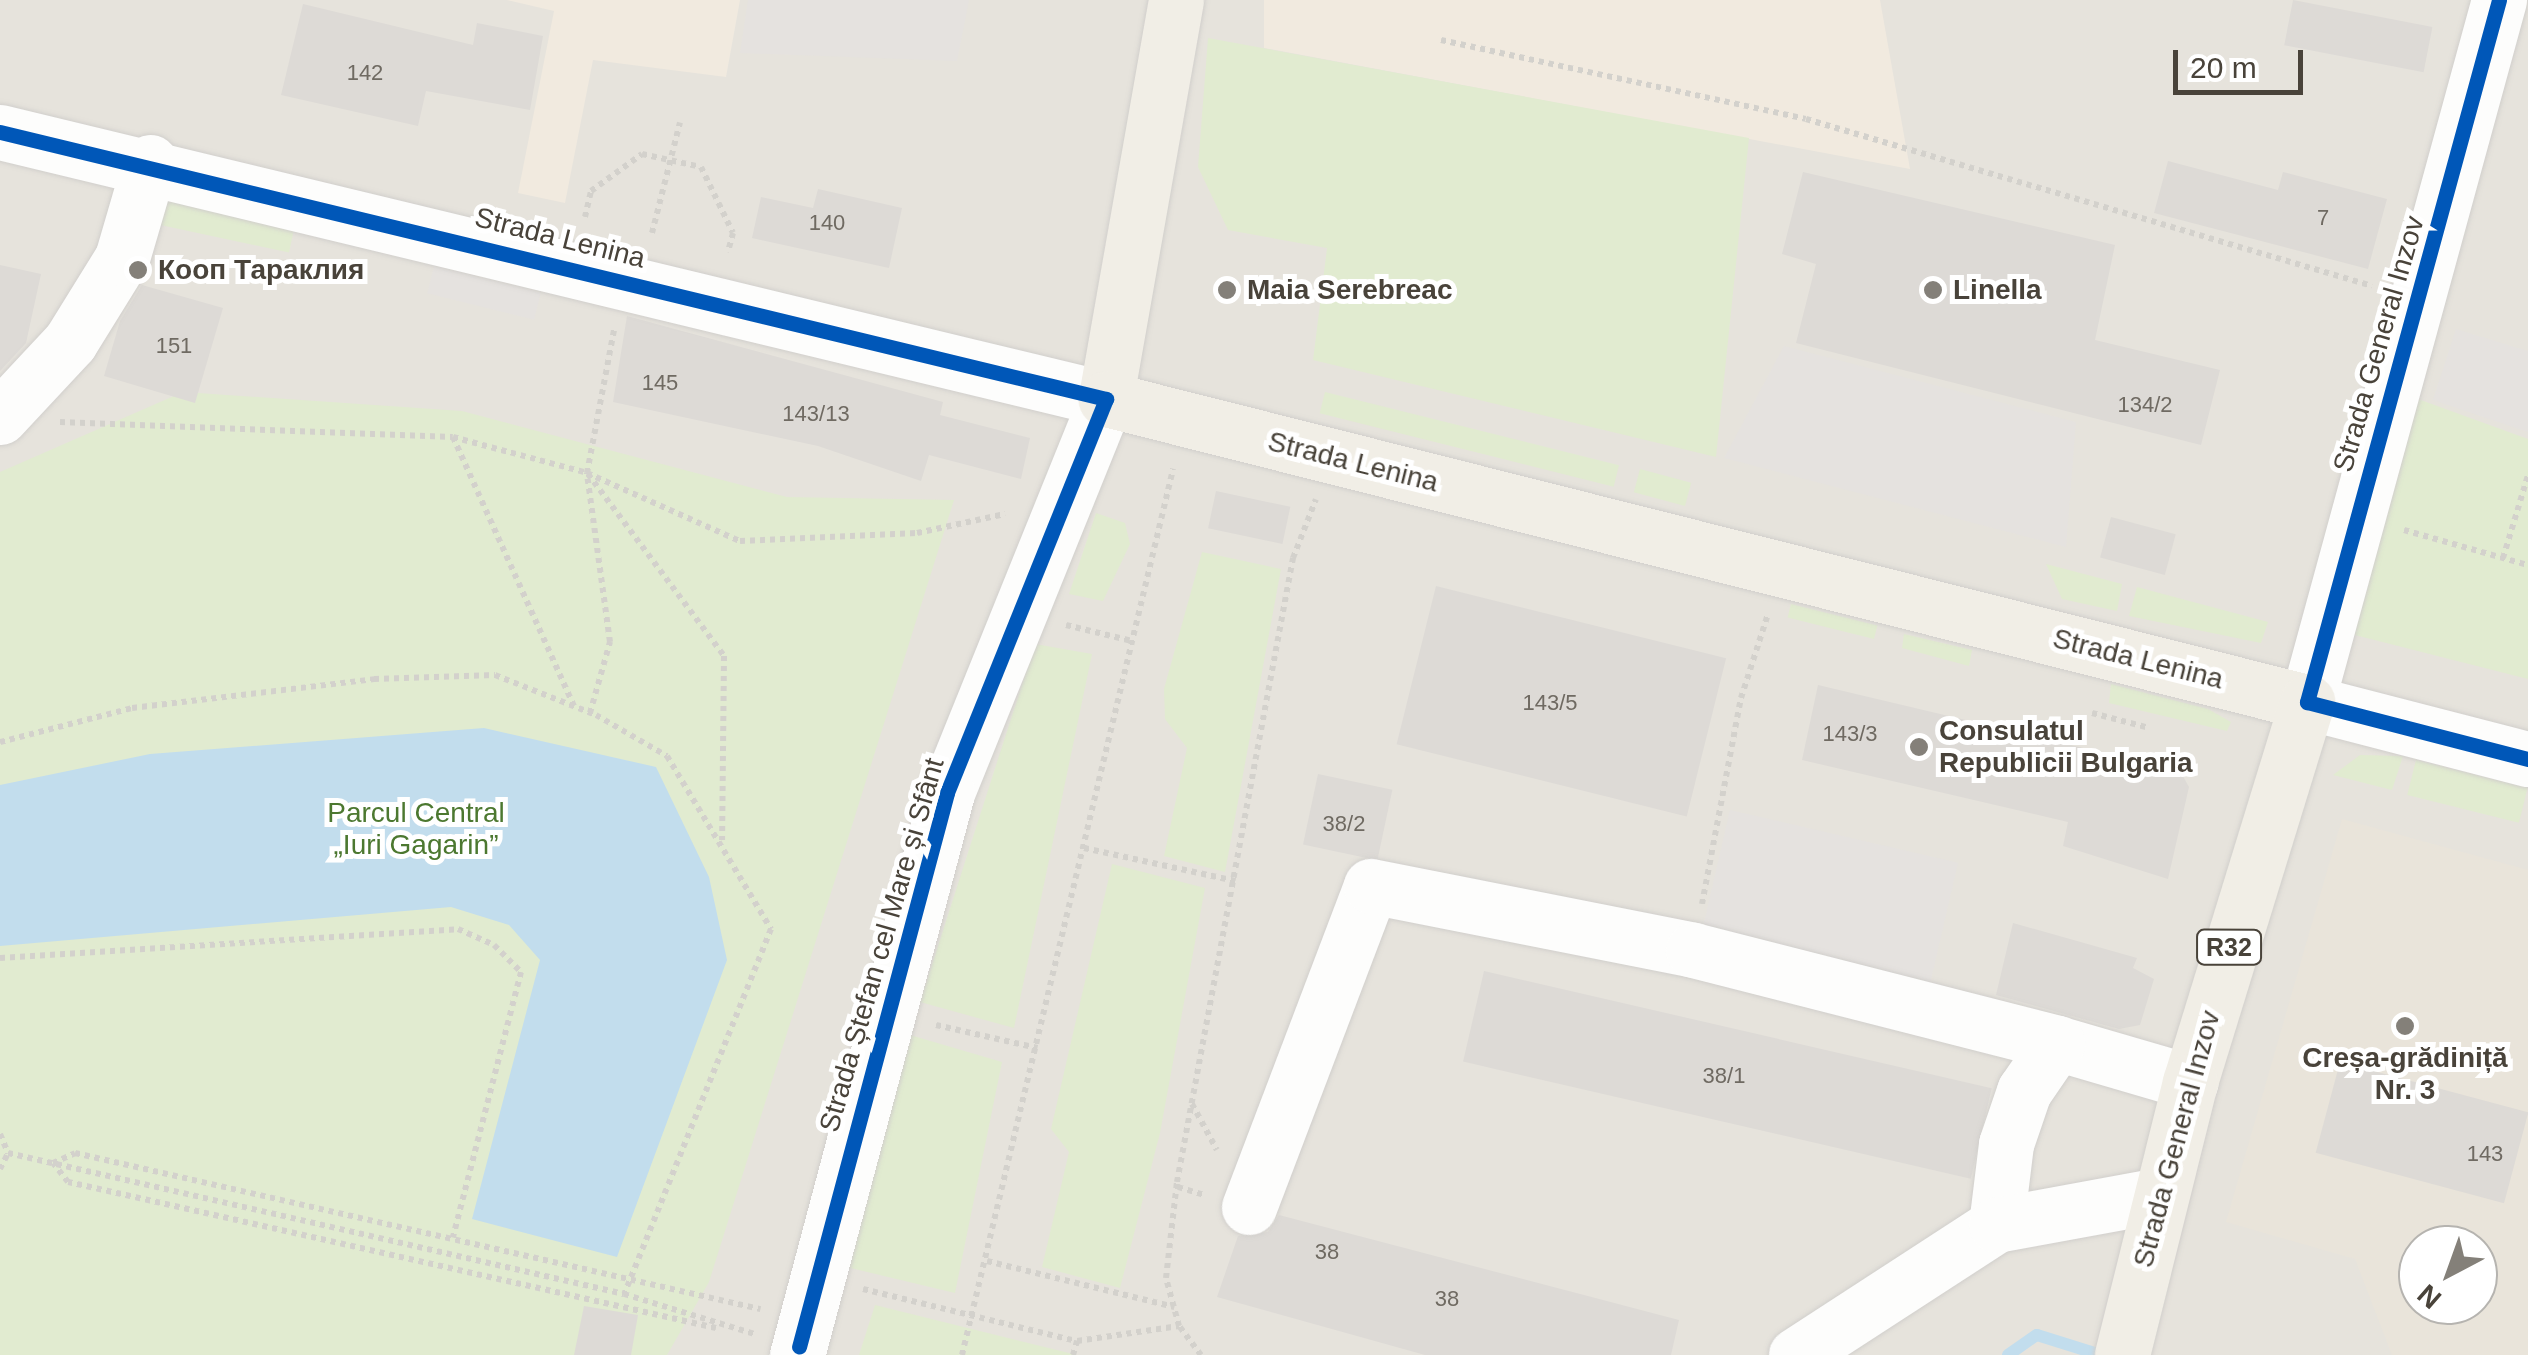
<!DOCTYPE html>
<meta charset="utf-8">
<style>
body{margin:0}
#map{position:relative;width:2528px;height:1355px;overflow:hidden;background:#f3f1ee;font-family:Arial,sans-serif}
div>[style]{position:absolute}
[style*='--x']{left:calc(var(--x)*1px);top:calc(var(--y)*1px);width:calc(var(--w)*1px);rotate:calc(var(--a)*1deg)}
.residential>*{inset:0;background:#e6e3dc}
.commercial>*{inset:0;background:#f1eadf}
.education>*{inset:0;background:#e9e4da}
.green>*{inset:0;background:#e1ebd0;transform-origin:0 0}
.parking>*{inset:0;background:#e5e2df;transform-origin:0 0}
.water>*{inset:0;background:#c2dded}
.stream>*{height:12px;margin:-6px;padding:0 6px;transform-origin:6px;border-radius:6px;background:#c2dded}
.building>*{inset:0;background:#dddad6;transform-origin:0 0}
.path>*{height:6px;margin-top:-3px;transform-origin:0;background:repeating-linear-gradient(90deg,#d3d1cc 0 5px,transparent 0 10px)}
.roads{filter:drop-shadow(0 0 2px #d1cfcc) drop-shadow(0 0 2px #d1cfcc)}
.minor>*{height:55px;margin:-27.5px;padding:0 27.5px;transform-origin:27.5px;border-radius:27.5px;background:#fdfdfc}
.major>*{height:55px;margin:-27.5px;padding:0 27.5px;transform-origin:27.5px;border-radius:27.5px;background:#f1eee6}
.cycleway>*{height:15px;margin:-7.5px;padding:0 7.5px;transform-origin:7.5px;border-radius:7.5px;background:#0057b8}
.dots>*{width:28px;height:28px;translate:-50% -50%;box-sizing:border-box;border:5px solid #fff;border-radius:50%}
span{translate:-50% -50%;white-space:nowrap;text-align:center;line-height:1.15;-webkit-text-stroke:10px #fff;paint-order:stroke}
.number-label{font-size:22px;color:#6f6a62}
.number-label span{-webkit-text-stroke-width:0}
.shield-label span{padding:2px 8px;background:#fff;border:2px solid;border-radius:8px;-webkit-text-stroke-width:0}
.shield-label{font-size:25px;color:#49433a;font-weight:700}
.street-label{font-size:28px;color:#49433a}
.poi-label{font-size:28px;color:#49433a;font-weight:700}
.left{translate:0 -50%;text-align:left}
.park-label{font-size:28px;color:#4c7830}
.north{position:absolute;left:2398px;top:1225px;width:100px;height:100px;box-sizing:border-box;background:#fff;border:2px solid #b6b4b0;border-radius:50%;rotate:221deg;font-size:28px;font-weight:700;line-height:40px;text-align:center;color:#49433a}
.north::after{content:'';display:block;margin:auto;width:35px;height:45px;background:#848079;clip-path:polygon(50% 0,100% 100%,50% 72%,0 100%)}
.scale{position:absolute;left:2173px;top:50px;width:130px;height:45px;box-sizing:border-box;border:5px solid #49433a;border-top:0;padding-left:12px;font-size:30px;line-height:35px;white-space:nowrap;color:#49433a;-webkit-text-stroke:8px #fff;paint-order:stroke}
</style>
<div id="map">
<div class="residential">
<div style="clip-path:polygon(evenodd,0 0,2528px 0,2528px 1355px,0 1355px,0 0,2418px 1245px,2478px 1245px,2478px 1305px,2418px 1305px,2418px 1245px)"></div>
</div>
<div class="commercial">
<div style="clip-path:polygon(507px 0,740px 0,726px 77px,593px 60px,565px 203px,518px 193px,554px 11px)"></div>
<div style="clip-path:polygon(1264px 0,1880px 0,1910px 169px,1264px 48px)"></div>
</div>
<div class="education">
<div style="clip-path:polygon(evenodd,2342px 819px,2528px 870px,2528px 1355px,2392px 1355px,2355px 1259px,2226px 1222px,2342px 819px,2418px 1245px,2478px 1245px,2478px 1305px,2418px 1305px,2418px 1245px)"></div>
</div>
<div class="green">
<div style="clip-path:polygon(1208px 38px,1749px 138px,1716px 457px,1313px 360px,1327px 248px,1228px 230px,1198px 167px)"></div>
<div style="left:163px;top:196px;width:135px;height:29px;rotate:12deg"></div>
<div style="clip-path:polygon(183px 392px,462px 411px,787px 497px,954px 500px,709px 1282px,667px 1355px,0 1355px,0 472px)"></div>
<div style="left:1325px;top:392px;width:303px;height:22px;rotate:14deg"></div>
<div style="clip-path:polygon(2418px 399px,2528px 439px,2528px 679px,2343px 632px)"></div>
<div style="left:1640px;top:469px;width:53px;height:24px;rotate:15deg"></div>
<div style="clip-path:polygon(1096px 513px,1125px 523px,1130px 544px,1103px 601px,1069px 594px)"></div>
<div style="clip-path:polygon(1202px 552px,1281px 569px,1225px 872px,1164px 856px,1187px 748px,1165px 719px,1164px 689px)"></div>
<div style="clip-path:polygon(2046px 564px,2122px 584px,2117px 611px,2062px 599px)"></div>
<div style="clip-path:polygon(2137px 587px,2268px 622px,2261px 643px,2129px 616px)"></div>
<div style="left:1791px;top:604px;width:89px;height:14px;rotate:14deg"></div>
<div style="clip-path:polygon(1904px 634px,1972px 650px,1969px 666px,1902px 648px)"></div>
<div style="clip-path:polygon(1035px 644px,1092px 654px,1014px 1028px,920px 1002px)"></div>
<div style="clip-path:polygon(2111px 684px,2208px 709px,2231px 722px,2227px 731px,2109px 703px)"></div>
<div style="clip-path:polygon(2360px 755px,2403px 756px,2392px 790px,2333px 775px)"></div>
<div style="left:2416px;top:760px;width:115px;height:36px;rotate:14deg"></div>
<div style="clip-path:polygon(1112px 864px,1205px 888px,1160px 1133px,1120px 1288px,1042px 1267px,1069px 1152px,1051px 1129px)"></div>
<div style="clip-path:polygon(910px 1035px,1002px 1062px,955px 1293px,838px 1265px)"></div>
<div style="clip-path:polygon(875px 1305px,1077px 1355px,859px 1355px)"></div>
</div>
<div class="parking">
<div style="clip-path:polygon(748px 0,969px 0,957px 61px,740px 53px)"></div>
<div style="left:434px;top:266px;width:110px;height:28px;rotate:14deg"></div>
<div style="clip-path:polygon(2456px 329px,2528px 351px,2528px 432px,2433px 400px)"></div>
<div style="clip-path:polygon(1784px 346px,2076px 422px,2066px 547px,1724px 458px)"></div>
<div style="left:1730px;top:810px;width:234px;height:140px;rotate:13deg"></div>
</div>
<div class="water">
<div style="clip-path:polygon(484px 728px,656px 767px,709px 877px,727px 960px,617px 1257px,472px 1219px,540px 960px,509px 925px,451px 907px,0 946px,0 785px,150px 754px)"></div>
</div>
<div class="stream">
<div style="--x:2008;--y:1355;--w:35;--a:-35"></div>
<div style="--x:2037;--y:1335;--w:67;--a:17.4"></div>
</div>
<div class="building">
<div style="left:2293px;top:0;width:142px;height:46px;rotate:11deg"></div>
<div style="clip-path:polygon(303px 4px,473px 45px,477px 23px,543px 36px,530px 110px,426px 91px,418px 126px,281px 95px)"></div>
<div style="clip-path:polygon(2168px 161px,2278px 190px,2283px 172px,2387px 199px,2368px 269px,2154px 213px)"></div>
<div style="clip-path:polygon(1803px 172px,2115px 245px,2095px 340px,2220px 370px,2201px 445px,1796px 343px,1816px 264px,1782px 254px)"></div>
<div style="clip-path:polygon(818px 189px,902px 208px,889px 268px,752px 238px,761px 197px,813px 208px)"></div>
<div style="clip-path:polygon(0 265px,41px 274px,26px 343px,0 371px)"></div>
<div style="clip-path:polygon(142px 285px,223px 308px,195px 403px,104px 376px,120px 321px)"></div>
<div style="clip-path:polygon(627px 316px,943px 402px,940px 415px,1030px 438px,1021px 479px,929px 455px,921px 481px,818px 446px,613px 402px)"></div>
<div style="left:1216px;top:491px;width:76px;height:38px;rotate:12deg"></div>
<div style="left:2111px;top:517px;width:67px;height:42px;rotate:15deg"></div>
<div style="left:1436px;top:586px;width:299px;height:163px;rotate:14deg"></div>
<div style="clip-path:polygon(1818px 685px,2180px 771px,2189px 787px,2168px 879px,2063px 846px,2068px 822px,1802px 760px)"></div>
<div style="left:1318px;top:774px;width:76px;height:72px;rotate:12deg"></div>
<div style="clip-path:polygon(2013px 923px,2137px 958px,2133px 968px,2154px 979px,2140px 1025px,2119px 1029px,1996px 995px)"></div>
<div style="left:1484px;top:971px;width:521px;height:93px;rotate:13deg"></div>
<div style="left:2340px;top:1062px;width:195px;height:94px;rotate:15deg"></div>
<div style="clip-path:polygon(1279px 1215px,1679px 1320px,1671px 1355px,1425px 1355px,1217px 1297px,1238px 1236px,1268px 1232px)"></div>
<div style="clip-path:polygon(584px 1306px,638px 1315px,631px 1355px,574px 1355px)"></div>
</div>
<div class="path">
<div style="--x:1441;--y:40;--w:373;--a:12.2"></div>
<div style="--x:1806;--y:119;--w:590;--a:16.44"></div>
<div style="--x:585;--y:217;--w:27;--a:-77"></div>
<div style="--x:591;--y:191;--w:63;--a:-36"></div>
<div style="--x:642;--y:154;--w:60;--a:12.4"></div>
<div style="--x:701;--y:167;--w:73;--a:64.1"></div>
<div style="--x:733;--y:233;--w:20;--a:105"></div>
<div style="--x:652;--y:233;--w:114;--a:-75.8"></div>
<div style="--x:60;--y:422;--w:393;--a:2.2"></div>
<div style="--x:453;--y:437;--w:139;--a:15"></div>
<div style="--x:587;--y:473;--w:167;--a:24"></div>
<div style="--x:740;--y:541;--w:177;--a:-2.6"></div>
<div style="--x:917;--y:533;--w:90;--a:-12.2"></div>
<div style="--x:453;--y:437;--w:295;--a:65.8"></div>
<div style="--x:588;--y:474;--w:227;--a:53.2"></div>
<div style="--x:724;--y:656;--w:184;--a:90.6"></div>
<div style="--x:2404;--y:530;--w:129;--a:15.8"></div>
<div style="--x:2503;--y:558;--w:87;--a:-73.2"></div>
<div style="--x:1066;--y:625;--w:68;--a:13.6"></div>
<div style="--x:590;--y:713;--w:74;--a:-74.3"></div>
<div style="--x:610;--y:642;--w:171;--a:-97.8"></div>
<div style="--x:587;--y:473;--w:146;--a:-79.3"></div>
<div style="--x:2092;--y:713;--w:59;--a:14.7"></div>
<div style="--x:0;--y:742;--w:136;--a:-14.4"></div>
<div style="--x:132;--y:708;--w:244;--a:-6.8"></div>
<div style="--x:374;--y:679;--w:121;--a:-1.9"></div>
<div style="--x:495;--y:675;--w:109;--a:21.6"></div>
<div style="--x:596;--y:715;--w:82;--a:30"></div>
<div style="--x:667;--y:756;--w:202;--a:59"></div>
<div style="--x:771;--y:929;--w:393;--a:111.9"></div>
<div style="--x:1084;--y:848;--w:155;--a:12.3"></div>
<div style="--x:1702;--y:904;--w:210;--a:-79.3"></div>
<div style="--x:1741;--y:698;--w:88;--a:-72.2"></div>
<div style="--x:0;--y:958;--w:459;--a:-3.6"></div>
<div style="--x:458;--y:929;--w:39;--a:24"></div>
<div style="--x:494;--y:945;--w:38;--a:45"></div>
<div style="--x:521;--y:972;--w:274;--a:104.4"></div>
<div style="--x:936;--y:1025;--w:104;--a:12.8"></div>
<div style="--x:1192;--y:1104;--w:52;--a:61.5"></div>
<div style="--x:0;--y:1134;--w:21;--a:67"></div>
<div style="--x:8;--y:1153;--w:632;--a:12.89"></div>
<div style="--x:624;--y:1294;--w:137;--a:17"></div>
<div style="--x:0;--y:1169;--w:18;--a:-63"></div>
<div style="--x:1178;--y:1187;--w:27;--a:17"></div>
<div style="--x:987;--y:1261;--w:193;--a:13.8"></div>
<div style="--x:863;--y:1289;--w:220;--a:13.7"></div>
<div style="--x:1077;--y:1341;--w:103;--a:-8.4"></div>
<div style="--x:716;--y:1328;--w:664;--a:-167.3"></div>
<div style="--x:68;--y:1182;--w:24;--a:-128"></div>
<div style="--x:53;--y:1163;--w:24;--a:-24"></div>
<div style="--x:75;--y:1153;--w:703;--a:12.83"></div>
<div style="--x:962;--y:1355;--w:911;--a:-76.6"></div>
<div style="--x:1073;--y:1355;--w:15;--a:-74"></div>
<div style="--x:1201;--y:1355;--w:36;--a:-127"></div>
<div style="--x:1179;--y:1326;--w:50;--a:-105.2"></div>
<div style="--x:1166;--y:1278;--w:97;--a:-83.5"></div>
<div style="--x:1177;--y:1182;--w:635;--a:-79.47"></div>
<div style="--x:1293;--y:558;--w:63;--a:-68.7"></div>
</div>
<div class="roads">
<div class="minor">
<div style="--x:2499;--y:0;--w:728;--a:105.3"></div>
<div style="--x:2307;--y:702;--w:228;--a:14.5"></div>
<div style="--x:0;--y:132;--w:1138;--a:13.57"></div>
<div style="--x:1106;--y:399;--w:425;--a:112"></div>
<div style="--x:947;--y:793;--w:582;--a:104.94"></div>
<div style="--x:0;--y:417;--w:103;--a:-47"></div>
<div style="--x:70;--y:342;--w:99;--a:-58.2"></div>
<div style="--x:122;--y:258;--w:100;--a:-73.7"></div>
<div style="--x:2057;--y:1043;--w:139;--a:16.3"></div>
<div style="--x:1249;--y:1207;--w:343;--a:-69.2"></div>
<div style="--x:1371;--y:886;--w:328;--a:11.2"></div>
<div style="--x:1693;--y:950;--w:376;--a:14.3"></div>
<div style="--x:2057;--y:1043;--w:58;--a:124.5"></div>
<div style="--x:2024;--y:1091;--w:56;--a:108.8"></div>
<div style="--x:2006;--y:1144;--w:82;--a:97"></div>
<div style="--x:1796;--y:1355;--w:239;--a:-33"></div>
<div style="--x:1996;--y:1225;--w:167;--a:-10.4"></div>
</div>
<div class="major">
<div style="--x:1176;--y:0;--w:405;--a:100"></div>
<div style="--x:1106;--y:399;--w:1239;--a:14.16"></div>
<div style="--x:2307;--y:702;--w:398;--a:107.1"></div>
<div style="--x:2190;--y:1082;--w:281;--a:104"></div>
</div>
</div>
<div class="cycleway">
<div style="--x:2499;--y:0;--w:728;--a:105.3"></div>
<div style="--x:2307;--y:702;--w:228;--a:14.5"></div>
<div style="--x:0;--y:132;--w:1138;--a:13.57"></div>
<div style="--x:1106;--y:399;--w:425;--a:112"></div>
<div style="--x:947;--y:793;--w:573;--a:104.96"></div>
</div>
<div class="dots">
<div style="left:138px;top:270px;background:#848079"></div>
<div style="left:1227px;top:290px;background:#848079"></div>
<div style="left:1933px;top:290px;background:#848079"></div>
<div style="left:1919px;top:747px;background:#848079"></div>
<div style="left:2405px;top:1026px;background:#848079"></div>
</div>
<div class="number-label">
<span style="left:365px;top:73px">142</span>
<span style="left:2323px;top:218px">7</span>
<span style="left:827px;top:223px">140</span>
<span style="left:174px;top:346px">151</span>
<span style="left:660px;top:383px">145</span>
<span style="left:2145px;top:405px">134/2</span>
<span style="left:816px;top:414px">143/13</span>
<span style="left:1550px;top:703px">143/5</span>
<span style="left:1850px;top:734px">143/3</span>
<span style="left:1344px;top:824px">38/2</span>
<span style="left:1724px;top:1076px">38/1</span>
<span style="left:2485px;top:1154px">143</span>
<span style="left:1327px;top:1252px">38</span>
<span style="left:1447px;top:1299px">38</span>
</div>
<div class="shield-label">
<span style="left:2229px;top:947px">R32</span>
</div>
<div class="street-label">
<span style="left:560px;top:238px;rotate:14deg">Strada Lenina</span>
<span style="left:2379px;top:344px;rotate:-74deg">Strada General Inzov</span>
<span style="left:1353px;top:462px;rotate:14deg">Strada Lenina</span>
<span style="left:2138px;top:659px;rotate:14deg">Strada Lenina</span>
<span style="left:882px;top:945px;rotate:-74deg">Strada Ștefan cel Mare și Sfânt</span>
<span style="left:2177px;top:1139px;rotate:-75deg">Strada General Inzov</span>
</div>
<div class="poi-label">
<span class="left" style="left:158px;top:270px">Кооп Тараклия</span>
<span class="left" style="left:1247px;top:290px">Maia Serebreac</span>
<span class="left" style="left:1953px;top:290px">Linella</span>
<span class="left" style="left:1939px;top:747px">Consulatul<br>Republicii Bulgaria</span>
<span style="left:2405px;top:1074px">Creșa-grădiniță<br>Nr. 3</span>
</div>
<div class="park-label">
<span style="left:416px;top:829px">Parcul Central<br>„Iuri Gagarin”</span>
</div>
<div class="north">N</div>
<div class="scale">20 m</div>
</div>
